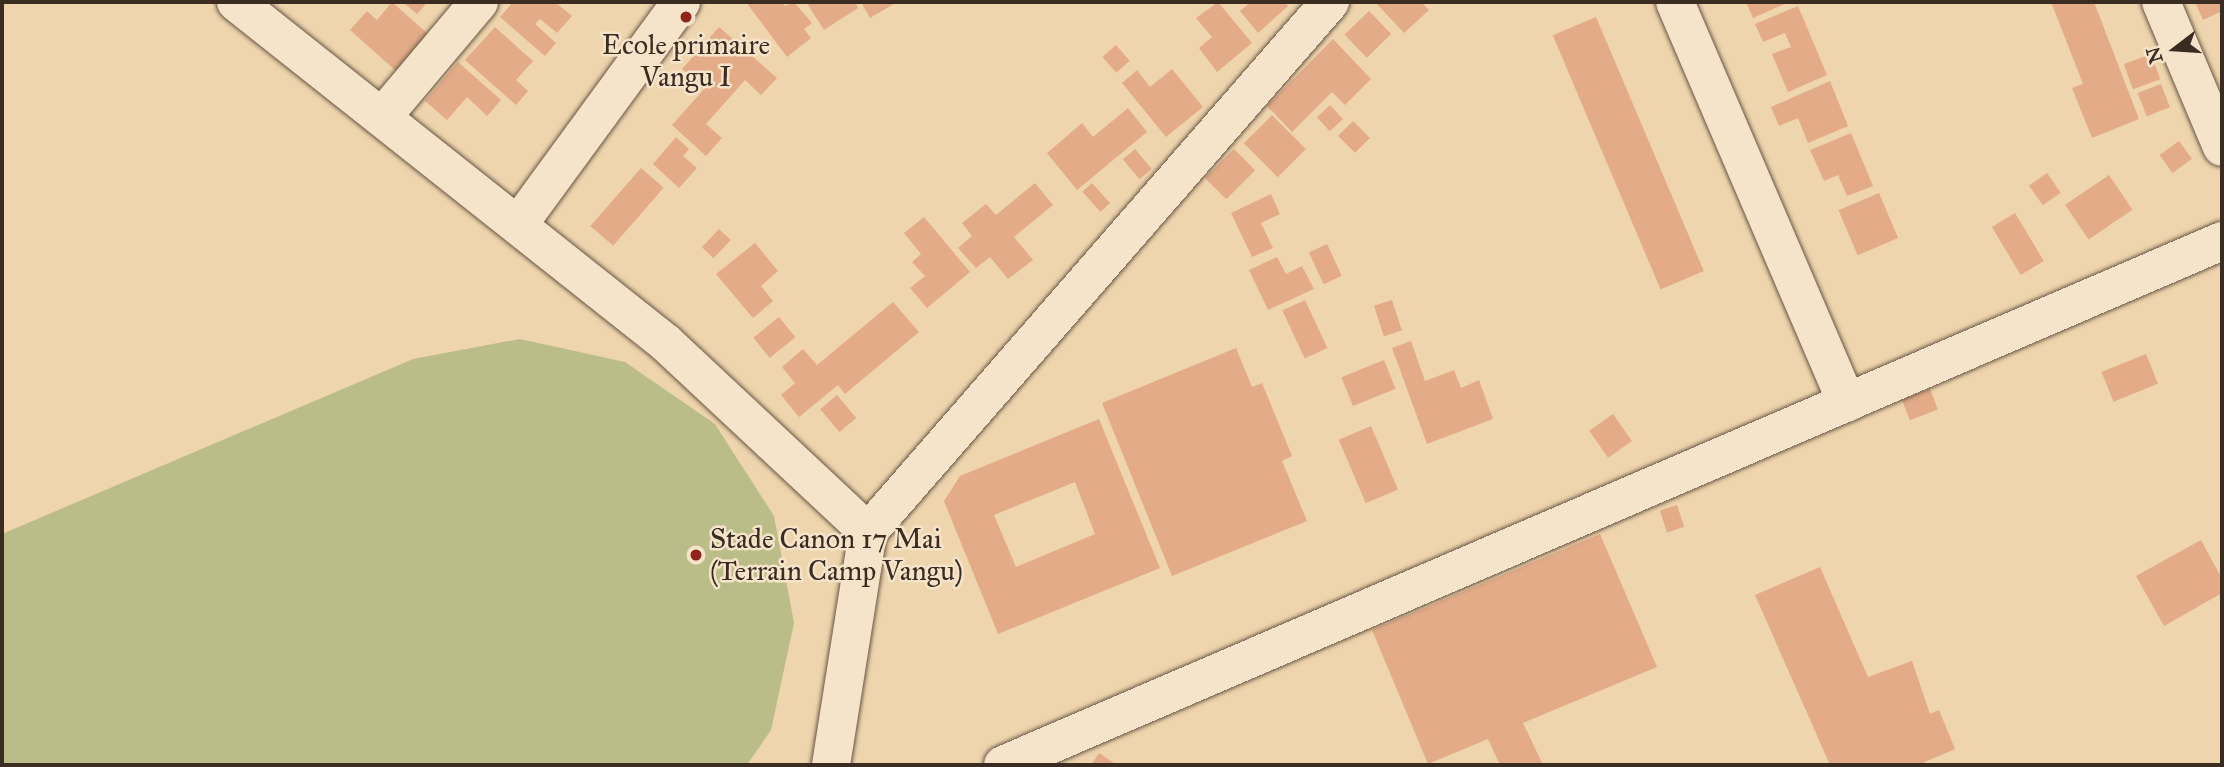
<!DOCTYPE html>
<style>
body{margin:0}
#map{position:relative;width:2224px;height:767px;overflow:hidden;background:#efd5ad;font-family:"IM FELL Great Primer",serif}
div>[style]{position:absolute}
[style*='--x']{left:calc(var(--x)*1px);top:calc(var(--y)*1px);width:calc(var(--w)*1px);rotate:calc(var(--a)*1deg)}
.green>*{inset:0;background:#bbbd88}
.building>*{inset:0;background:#e3ab88;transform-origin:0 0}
.roads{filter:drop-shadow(0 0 2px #685645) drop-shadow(0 0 2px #685645)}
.minor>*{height:38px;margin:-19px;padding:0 19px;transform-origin:19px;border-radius:19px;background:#f5e4ca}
.dots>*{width:19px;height:19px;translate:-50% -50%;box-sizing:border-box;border:4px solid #f5e4ca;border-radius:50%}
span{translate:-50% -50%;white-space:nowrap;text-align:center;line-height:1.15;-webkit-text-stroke:5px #f5e4ca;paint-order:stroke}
.poi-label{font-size:28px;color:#3b2c22}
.left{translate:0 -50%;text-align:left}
.frame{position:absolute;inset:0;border:4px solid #3b2c22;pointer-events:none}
.north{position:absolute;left:2140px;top:14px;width:70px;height:70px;-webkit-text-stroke:5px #f5e4ca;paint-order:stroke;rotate:253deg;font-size:19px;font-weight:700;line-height:28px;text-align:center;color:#3b2c22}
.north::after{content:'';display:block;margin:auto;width:24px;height:32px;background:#3b2c22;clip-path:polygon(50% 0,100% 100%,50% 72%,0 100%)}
</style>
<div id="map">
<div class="green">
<div style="clip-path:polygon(520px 339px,625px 362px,715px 424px,774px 516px,794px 623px,771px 730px,747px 765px,2px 765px,2px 534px,413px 359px)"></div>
</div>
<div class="building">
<div style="clip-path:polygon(392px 2px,428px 34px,396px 71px,350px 30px,367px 11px,377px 20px)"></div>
<div style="clip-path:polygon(403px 2px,428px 2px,417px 14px)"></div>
<div style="clip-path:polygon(513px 2px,555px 2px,572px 16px,557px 33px,540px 19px,535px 24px,556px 43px,545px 56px,500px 17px)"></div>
<div style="clip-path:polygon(746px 2px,782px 2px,785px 6px,794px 2px,812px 23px,804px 29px,811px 38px,787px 57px)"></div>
<div style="clip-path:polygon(806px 2px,855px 2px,858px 8px,824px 30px)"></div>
<div style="clip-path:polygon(861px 2px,897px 2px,870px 18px)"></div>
<div style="clip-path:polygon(1218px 2px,1252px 43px,1217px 72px,1199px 48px,1212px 37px,1196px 18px)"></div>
<div style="clip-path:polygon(1251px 2px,1285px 2px,1288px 6px,1258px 33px,1240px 11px)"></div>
<div style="clip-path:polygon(1375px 2px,1421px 2px,1429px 10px,1404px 33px)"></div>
<div style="clip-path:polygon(1746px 2px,1789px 2px,1753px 18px)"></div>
<div style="clip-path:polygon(2051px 2px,2094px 2px,2139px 119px,2092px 138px,2072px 88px,2083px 84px)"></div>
<div style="clip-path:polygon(2195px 2px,2222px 2px,2222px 11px,2203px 20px)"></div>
<div style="clip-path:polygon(1798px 6px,1827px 75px,1788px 92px,1772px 54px,1791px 47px,1785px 33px,1763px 42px,1755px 24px)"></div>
<div style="left:1369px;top:11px;width:32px;height:34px;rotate:46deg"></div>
<div style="left:1596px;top:17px;width:276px;height:47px;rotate:67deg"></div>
<div style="clip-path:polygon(495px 27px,533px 61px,516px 80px,528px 91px,516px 105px,465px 60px)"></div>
<div style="clip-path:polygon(719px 27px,777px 78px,761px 95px,745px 80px,706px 124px,722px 138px,706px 156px,672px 125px,705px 88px,682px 69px)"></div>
<div style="clip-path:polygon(1333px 39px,1371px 79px,1345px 105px,1332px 92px,1292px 132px,1267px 106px)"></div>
<div style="left:1116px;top:45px;width:21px;height:18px;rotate:49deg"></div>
<div style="left:2151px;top:54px;width:27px;height:29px;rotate:70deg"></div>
<div style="clip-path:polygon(458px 62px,501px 100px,487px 116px,467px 97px,447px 120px,425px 101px)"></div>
<div style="clip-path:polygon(1172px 69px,1203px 107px,1166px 137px,1122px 83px,1137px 70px,1150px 87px)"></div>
<div style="clip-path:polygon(1830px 81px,1848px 126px,1808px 143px,1798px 118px,1779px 126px,1771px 107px)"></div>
<div style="left:2161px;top:84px;width:25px;height:25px;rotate:69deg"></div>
<div style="left:1330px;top:105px;width:19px;height:18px;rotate:47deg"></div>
<div style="clip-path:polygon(1128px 108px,1147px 132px,1077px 190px,1047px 153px,1082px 123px,1093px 137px)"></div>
<div style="left:1272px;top:115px;width:48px;height:40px;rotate:45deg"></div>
<div style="left:1353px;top:121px;width:24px;height:21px;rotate:45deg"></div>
<div style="clip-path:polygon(1851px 133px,1873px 186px,1847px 196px,1838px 175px,1824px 181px,1810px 150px)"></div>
<div style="clip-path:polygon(676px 137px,689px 149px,683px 156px,697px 168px,679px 188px,653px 164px)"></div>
<div style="left:2179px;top:141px;width:22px;height:24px;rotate:54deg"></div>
<div style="left:1135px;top:149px;width:26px;height:16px;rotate:50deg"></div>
<div style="left:1234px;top:149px;width:30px;height:41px;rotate:45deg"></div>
<div style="left:641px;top:168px;width:30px;height:77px;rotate:41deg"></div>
<div style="left:2047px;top:173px;width:24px;height:22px;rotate:55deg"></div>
<div style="left:2109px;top:175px;width:42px;height:53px;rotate:56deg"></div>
<div style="clip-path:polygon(1035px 183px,1053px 205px,1014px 237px,1033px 260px,1008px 279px,990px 257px,976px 268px,958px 248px,972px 236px,962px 223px,986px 204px,996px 215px)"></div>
<div style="left:1092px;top:183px;width:27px;height:13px;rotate:48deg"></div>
<div style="left:1879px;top:193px;width:49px;height:44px;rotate:67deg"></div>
<div style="clip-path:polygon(1271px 194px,1280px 214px,1261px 223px,1273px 248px,1252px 257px,1231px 213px)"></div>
<div style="left:2015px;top:213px;width:56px;height:27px;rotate:59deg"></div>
<div style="clip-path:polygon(924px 217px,970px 272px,927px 308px,910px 288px,925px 276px,912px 262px,921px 254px,904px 233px)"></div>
<div style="left:719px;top:229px;width:16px;height:25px;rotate:43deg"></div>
<div style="clip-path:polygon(755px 243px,778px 271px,761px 286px,773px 301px,753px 318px,716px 274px)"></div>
<div style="left:1327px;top:244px;width:35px;height:20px;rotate:65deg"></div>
<div style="clip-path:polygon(1277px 257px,1286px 274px,1302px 266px,1314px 289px,1268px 310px,1249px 270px)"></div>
<div style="left:1305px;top:300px;width:53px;height:25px;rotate:65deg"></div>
<div style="left:1392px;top:300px;width:32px;height:19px;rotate:72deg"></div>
<div style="clip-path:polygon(893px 302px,919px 332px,845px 394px,838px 385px,799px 417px,781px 395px,795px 383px,782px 367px,803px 349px,817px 365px)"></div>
<div style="left:779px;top:317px;width:26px;height:33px;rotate:51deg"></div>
<div style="clip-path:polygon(1411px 341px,1425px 381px,1454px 370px,1461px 388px,1479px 380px,1493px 419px,1427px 444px,1392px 348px)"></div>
<div style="clip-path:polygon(1236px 348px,1252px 387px,1262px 383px,1292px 456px,1282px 461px,1307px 521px,1172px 576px,1102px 403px)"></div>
<div style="left:2146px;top:354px;width:32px;height:48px;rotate:68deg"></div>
<div style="left:1384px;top:360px;width:31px;height:46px;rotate:68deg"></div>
<div style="left:1930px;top:389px;width:22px;height:30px;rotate:69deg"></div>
<div style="left:837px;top:395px;width:30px;height:22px;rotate:50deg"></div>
<div style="left:1613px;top:414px;width:33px;height:29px;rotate:55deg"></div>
<div style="clip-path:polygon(evenodd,1099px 419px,1160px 568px,998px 634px,944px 501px,960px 476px,1099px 419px,1075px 482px,1095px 534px,1016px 567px,994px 515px,1075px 482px)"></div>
<div style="left:1371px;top:426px;width:69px;height:35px;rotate:67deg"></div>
<div style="left:1677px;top:505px;width:23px;height:18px;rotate:72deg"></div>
<div style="clip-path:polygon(1600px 534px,1657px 667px,1523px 723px,1543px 765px,1500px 765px,1488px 739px,1428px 764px,1372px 630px)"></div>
<div style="clip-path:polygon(2201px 540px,2222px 579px,2222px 593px,2164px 626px,2136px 576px)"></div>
<div style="clip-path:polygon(1820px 567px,1868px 677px,1912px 661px,1930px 714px,1939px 710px,1955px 749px,1918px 765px,1830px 765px,1755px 595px)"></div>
<div style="clip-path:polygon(1099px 753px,1117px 765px,1091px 765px)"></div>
</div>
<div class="roads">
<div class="minor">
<div style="--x:236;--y:2;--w:549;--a:38.42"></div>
<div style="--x:666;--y:343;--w:277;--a:43.1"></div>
<div style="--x:1675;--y:2;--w:436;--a:66.8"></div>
<div style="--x:2161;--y:2;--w:157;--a:67.2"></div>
<div style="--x:383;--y:116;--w:149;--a:-49.9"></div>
<div style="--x:518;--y:225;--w:276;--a:-53.8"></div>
<div style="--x:831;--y:765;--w:236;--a:-81"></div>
<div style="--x:868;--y:532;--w:703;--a:-48.92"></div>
<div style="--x:1003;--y:765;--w:1327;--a:-23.26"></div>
</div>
</div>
<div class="dots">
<div style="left:686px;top:17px;background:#8f2418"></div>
<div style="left:696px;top:555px;background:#8f2418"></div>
</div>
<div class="poi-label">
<span style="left:686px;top:61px">Ecole primaire<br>Vangu I</span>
<span class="left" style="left:710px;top:555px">Stade Canon 17 Mai<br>(Terrain Camp Vangu)</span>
</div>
<div class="frame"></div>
<div class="north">N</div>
</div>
